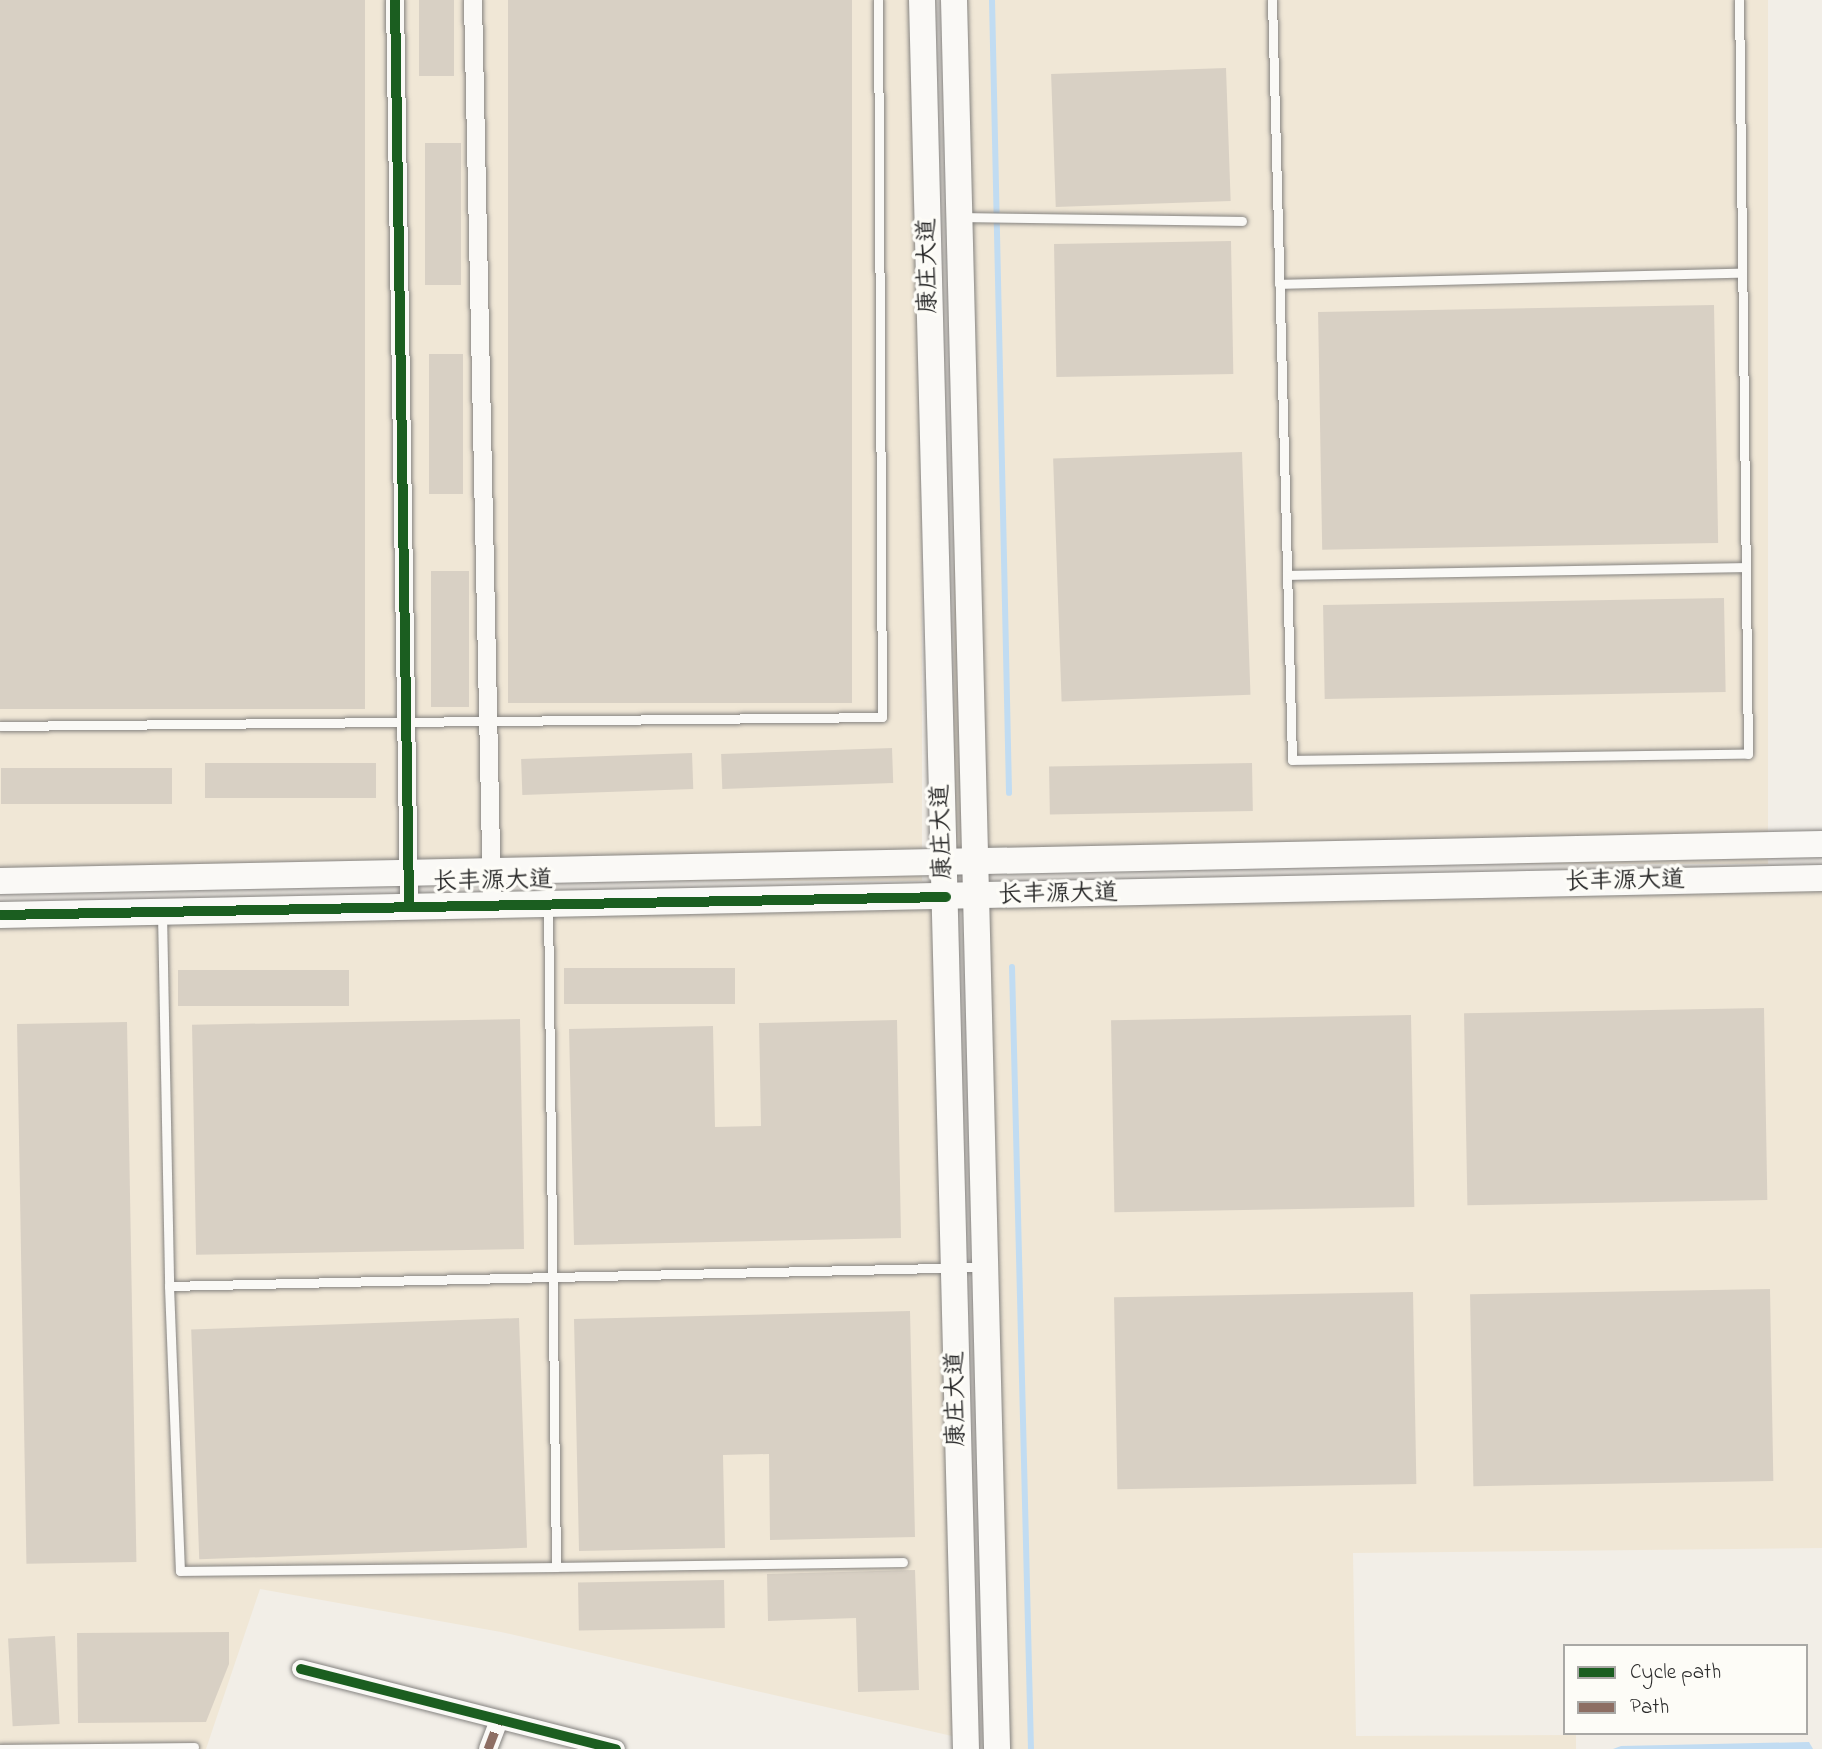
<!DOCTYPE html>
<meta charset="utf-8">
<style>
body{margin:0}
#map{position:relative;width:1822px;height:1749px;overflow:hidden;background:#f2eee7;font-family:"Indie Flower","LXGW WenKai TC",sans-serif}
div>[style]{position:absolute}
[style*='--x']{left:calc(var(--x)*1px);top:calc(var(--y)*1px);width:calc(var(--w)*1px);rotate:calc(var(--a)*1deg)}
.built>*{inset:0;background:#f0e7d6;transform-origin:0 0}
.water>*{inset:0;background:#c1dcf2}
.stream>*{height:6px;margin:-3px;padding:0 3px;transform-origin:3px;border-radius:3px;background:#c1dcf2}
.building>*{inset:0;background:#d8d0c4;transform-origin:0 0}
.roads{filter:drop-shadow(0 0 2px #858380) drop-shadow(0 0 2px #858380)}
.lane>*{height:9px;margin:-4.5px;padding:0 4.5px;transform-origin:4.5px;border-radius:4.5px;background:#faf9f6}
.street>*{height:18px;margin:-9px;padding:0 9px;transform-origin:9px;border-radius:9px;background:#faf9f6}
.secondary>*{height:26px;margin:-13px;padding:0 13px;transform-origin:13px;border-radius:13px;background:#faf9f6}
.quiet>*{height:9px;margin-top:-4.5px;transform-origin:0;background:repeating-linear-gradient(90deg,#8d6e63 0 18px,transparent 0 27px)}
.cycleway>*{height:10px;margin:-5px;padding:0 5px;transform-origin:5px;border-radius:5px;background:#1b5e20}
span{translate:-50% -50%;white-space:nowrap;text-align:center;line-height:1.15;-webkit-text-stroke:7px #fdfcf7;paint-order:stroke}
.street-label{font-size:24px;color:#2b2b2b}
.legend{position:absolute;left:1563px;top:1644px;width:245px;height:91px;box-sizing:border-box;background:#fdfcf7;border:2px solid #a9a8a5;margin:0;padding:9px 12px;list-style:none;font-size:21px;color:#2b2b2b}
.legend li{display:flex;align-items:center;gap:14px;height:35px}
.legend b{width:35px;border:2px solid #a9a8a5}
</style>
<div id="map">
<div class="built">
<div style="left:0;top:0;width:922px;height:881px"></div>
<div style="left:954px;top:0;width:814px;height:864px"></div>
<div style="clip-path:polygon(1822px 878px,1822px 1548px,1353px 1553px,1356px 1736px,1576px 1735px,1576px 1749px,997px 1749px,976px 896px)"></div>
<div style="clip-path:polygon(946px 897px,965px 1739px,501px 1632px,260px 1589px,206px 1749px,0 1749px,0 915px)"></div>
</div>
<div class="water">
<div style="clip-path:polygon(1809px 1742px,1813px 1749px,1613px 1749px,1621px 1746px)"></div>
</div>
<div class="stream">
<div style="--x:992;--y:0;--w:793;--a:88.77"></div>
<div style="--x:1012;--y:967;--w:782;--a:88.61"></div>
</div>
<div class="building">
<div style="left:0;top:0;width:365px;height:709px"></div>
<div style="left:419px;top:0;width:35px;height:76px"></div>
<div style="left:508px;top:0;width:344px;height:703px"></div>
<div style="left:1226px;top:68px;width:133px;height:175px;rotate:88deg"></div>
<div style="left:425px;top:143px;width:36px;height:142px"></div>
<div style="left:1231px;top:241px;width:133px;height:177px;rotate:89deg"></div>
<div style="left:1714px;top:305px;width:238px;height:396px;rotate:89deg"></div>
<div style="left:429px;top:354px;width:34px;height:140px"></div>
<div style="left:1242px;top:452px;width:243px;height:189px;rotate:88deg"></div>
<div style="left:431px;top:571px;width:38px;height:136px"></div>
<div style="left:1724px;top:598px;width:94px;height:401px;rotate:89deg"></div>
<div style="left:892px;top:748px;width:35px;height:171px;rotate:88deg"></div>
<div style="left:692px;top:753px;width:36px;height:171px;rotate:88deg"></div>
<div style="left:376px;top:763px;width:35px;height:171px;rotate:90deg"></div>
<div style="left:1252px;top:763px;width:48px;height:203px;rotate:89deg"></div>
<div style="left:172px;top:768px;width:36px;height:171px;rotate:90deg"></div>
<div style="left:735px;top:968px;width:36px;height:171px;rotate:90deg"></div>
<div style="left:349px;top:970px;width:36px;height:171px;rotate:90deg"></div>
<div style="left:1764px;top:1008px;width:192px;height:300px;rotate:89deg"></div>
<div style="left:1411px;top:1015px;width:192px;height:300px;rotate:89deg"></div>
<div style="left:520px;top:1019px;width:230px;height:328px;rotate:89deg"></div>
<div style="clip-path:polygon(897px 1020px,901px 1238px,574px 1245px,569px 1029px,713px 1026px,715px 1127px,761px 1126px,759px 1023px)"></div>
<div style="left:127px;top:1022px;width:540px;height:110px;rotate:89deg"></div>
<div style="left:1770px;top:1289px;width:192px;height:300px;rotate:89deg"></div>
<div style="left:1413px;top:1292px;width:192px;height:299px;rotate:89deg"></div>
<div style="clip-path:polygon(910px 1311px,915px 1537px,770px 1540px,769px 1454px,723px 1455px,725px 1548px,579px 1551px,574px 1319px)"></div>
<div style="left:519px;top:1318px;width:230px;height:328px;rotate:88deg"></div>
<div style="clip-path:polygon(915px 1570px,919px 1690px,858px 1692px,856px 1618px,768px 1621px,767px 1574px)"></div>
<div style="left:724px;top:1580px;width:48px;height:146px;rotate:89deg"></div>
<div style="clip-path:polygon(229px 1632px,229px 1664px,206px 1722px,78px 1723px,77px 1633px)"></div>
<div style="left:55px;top:1636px;width:88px;height:47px;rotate:87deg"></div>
</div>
<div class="roads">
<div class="lane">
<div style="--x:1272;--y:0;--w:760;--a:88.49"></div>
<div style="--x:1292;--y:760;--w:456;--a:-0.8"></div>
<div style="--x:1748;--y:754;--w:754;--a:-90.68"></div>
<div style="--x:961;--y:217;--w:281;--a:0.8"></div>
<div style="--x:1279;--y:284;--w:463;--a:-1.4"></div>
<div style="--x:1287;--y:575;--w:458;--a:-1"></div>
<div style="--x:0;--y:726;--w:882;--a:-0.58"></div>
<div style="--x:882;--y:717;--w:717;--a:-90.32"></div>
<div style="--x:162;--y:913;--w:373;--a:88.9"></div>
<div style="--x:169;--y:1286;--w:812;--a:-1.34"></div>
<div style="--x:169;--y:1286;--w:285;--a:87.8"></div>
<div style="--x:180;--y:1571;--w:376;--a:-0.6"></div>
<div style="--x:556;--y:1567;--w:660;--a:-90.69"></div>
<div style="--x:556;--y:1567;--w:347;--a:-0.8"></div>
<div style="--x:0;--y:1749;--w:194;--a:-0.6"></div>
</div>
<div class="street">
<div style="--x:395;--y:0;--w:905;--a:89.11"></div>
<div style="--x:473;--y:0;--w:903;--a:88.79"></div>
<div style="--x:301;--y:1669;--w:325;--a:14.3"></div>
<div style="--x:488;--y:1749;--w:31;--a:-69"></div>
</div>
<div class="secondary">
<div style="--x:922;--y:0;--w:1750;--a:88.56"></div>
<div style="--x:954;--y:0;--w:1750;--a:88.59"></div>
<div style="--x:0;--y:881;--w:1822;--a:-1.16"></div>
<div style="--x:0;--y:915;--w:1822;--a:-1.16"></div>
</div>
</div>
<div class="quiet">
<div style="--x:488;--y:1749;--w:31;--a:-69"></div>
</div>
<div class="cycleway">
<div style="--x:395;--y:0;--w:905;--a:89.11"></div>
<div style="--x:0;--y:915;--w:946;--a:-1.09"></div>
<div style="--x:301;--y:1669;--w:325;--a:14.3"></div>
</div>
<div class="street-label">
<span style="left:929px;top:266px;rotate:-91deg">康庄大道</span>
<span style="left:943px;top:832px;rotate:-92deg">康庄大道</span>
<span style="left:493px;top:882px;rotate:-1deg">长丰源大道</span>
<span style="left:1625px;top:882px;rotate:-1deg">长丰源大道</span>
<span style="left:1058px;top:895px;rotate:-1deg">长丰源大道</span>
<span style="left:957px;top:1399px;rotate:-91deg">康庄大道</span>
</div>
<ul class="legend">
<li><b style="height:9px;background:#1b5e20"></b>Cycle path</li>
<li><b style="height:9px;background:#8d6e63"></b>Path</li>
</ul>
</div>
